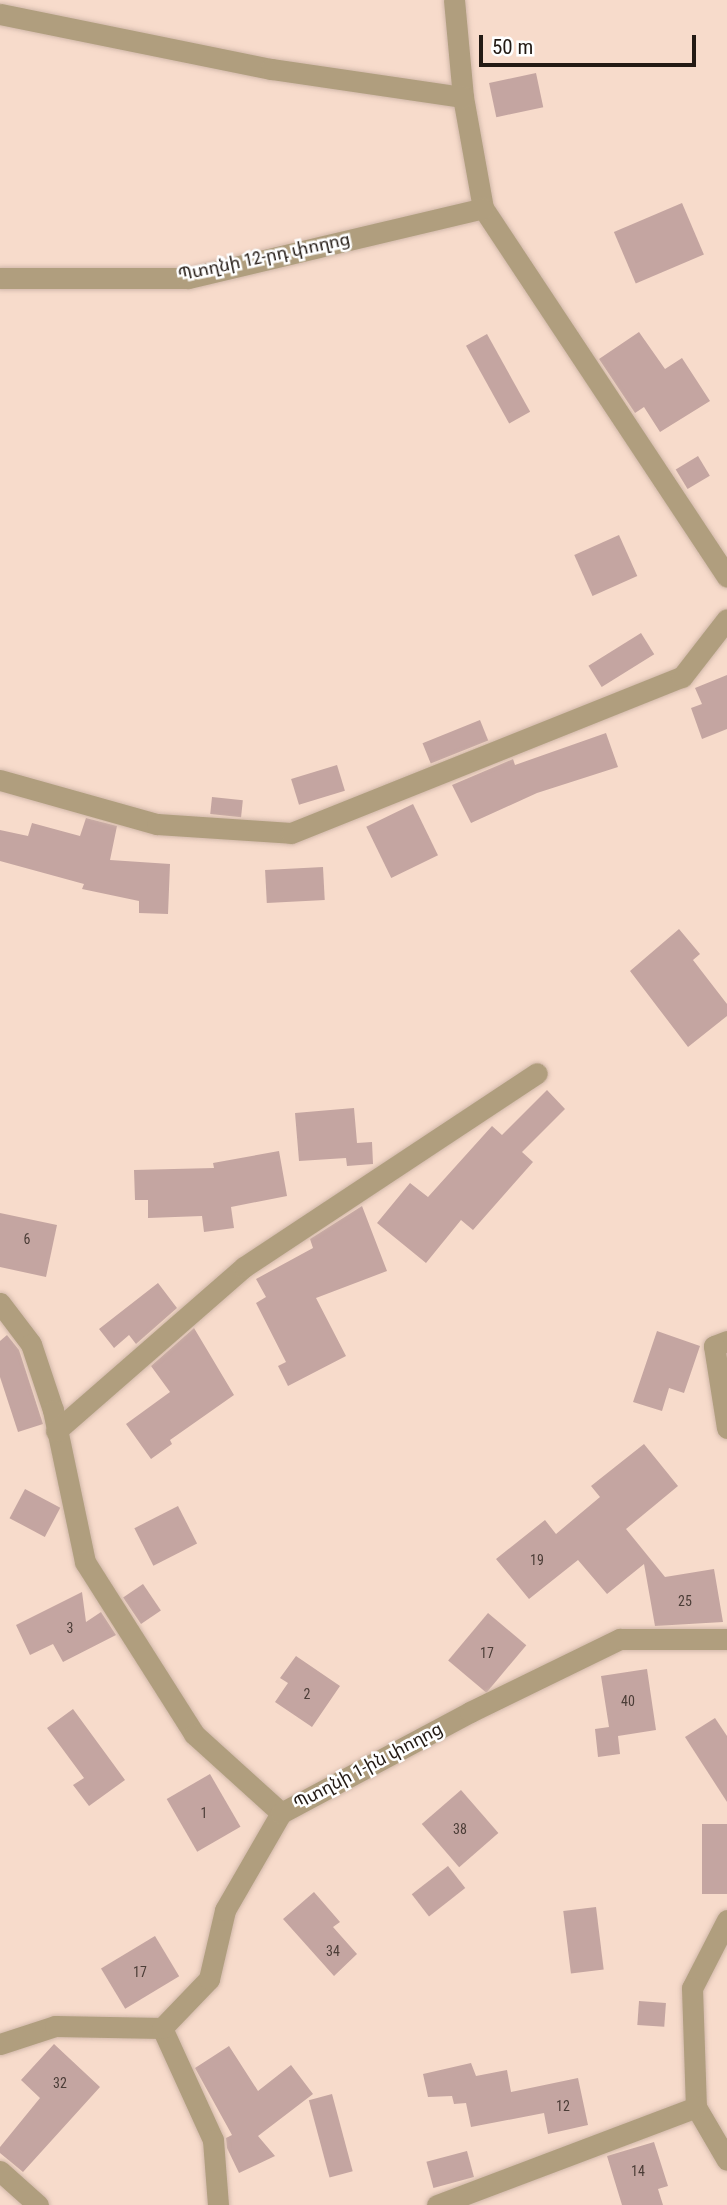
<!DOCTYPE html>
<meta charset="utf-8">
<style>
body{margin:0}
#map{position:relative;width:727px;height:2205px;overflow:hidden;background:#f7dbcb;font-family:"Roboto Condensed","Noto Sans Armenian",sans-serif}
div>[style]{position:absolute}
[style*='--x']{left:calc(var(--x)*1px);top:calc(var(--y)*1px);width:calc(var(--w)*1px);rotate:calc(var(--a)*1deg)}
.building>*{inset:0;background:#c4a5a1;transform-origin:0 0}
.roads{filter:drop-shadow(0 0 2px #d1b8aa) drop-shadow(0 0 2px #d1b8aa)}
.minor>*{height:21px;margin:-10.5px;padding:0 10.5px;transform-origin:10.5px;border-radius:10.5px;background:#b09e7e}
.tertiary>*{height:21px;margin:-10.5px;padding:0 10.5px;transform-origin:10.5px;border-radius:10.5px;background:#b09e7e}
span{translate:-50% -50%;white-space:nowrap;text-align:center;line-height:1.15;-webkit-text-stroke:5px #fff;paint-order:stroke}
.number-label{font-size:14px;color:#4b3d37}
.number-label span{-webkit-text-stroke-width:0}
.street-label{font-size:18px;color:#231a14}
.scale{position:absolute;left:479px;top:35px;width:217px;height:32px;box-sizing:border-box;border:4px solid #231a14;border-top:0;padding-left:9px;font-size:21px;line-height:24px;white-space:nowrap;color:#231a14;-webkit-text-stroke:5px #fff;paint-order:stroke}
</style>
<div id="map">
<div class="building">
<div style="left:536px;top:73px;width:35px;height:48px;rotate:78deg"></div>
<div style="left:682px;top:203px;width:56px;height:74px;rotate:67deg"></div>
<div style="clip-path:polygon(639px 332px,665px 369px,682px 358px,710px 401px,660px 432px,644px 407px,635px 413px,599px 359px)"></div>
<div style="left:487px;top:334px;width:89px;height:24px;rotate:61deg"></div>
<div style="left:698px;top:456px;width:23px;height:26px;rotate:59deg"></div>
<div style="left:619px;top:535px;width:45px;height:49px;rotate:66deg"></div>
<div style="left:641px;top:633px;width:25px;height:62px;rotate:58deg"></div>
<div style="clip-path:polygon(727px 675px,727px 729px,702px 739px,691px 708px,702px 704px,695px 688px)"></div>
<div style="left:480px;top:720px;width:22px;height:62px;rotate:68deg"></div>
<div style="clip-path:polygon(606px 733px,618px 767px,537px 793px,471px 823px,452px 785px,513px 759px,515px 765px)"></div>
<div style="left:337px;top:765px;width:27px;height:48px;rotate:73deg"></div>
<div style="left:212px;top:797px;width:31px;height:17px;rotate:6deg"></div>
<div style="left:413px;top:804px;width:57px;height:52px;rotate:64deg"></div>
<div style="clip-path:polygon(86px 818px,117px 826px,110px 860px,170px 864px,168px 914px,139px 913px,139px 901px,82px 889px,84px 884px,0 861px,0 830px,28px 836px,32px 823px,80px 836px)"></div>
<div style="left:323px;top:867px;width:33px;height:58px;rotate:87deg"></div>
<div style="clip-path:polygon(679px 929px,700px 954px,693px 960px,727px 1004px,727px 1016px,688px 1047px,630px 971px)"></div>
<div style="clip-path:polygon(547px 1090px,565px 1109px,522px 1152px,533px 1162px,473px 1230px,461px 1220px,426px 1263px,377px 1223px,410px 1183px,428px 1197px,492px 1126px,502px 1135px)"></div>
<div style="clip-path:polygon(354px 1108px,357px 1143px,372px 1142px,373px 1164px,347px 1166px,346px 1158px,299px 1161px,295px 1113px)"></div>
<div style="clip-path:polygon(279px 1151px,287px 1196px,231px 1207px,234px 1228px,204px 1232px,202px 1216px,148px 1218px,148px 1200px,135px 1200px,134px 1170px,214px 1168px,213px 1163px)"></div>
<div style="clip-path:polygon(362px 1206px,387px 1271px,316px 1298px,346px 1356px,288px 1386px,278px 1366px,286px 1362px,256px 1303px,266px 1297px,256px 1279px,313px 1248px,310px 1239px)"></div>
<div style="clip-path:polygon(0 1213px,57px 1225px,46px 1277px,0 1267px)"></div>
<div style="clip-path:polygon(158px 1283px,177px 1308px,136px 1344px,129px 1335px,114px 1348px,99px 1329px)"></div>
<div style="clip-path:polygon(194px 1328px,234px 1395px,170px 1440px,172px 1444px,151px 1459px,126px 1424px,170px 1392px,151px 1366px)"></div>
<div style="clip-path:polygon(657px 1331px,700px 1346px,684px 1393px,669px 1388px,662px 1411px,633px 1402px)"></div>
<div style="clip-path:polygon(7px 1335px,19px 1350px,43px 1424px,18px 1432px,0 1377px,0 1341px)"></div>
<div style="clip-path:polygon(644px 1444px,678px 1486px,626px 1529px,665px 1577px,714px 1569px,723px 1622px,655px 1626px,644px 1564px,607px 1594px,578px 1560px,529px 1599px,496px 1559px,545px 1520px,556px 1534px,600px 1497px,591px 1486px)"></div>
<div style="left:25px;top:1489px;width:40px;height:33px;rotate:28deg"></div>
<div style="left:178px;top:1506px;width:42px;height:49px;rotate:63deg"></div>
<div style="left:143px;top:1584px;width:32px;height:24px;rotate:56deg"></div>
<div style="clip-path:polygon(82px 1592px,86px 1622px,101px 1612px,116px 1635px,63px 1662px,53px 1644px,30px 1655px,16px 1625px)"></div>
<div style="left:488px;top:1613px;width:50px;height:62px;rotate:40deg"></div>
<div style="clip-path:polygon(296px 1656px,340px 1686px,312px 1727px,275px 1702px,288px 1683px,280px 1678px)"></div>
<div style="clip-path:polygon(647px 1669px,656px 1730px,618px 1736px,620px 1754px,598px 1757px,595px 1729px,609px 1727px,601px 1676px)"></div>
<div style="clip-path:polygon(73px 1709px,125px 1780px,89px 1806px,73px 1785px,84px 1778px,47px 1728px)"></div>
<div style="clip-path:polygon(715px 1718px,727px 1736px,727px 1802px,685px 1737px)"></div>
<div style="left:210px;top:1774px;width:61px;height:50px;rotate:60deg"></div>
<div style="left:461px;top:1790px;width:57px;height:52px;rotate:49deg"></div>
<div style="left:702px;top:1824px;width:25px;height:70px"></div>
<div style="left:448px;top:1866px;width:28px;height:46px;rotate:52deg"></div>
<div style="clip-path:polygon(314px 1892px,340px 1922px,333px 1927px,357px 1954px,334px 1976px,283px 1919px)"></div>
<div style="left:596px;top:1907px;width:63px;height:33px;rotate:83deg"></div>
<div style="left:155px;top:1936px;width:47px;height:63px;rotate:59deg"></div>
<div style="left:639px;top:2001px;width:27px;height:24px;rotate:4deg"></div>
<div style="clip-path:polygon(54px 2044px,100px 2087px,23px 2172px,0 2153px,0 2147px,40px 2098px,21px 2080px)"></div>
<div style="clip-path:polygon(229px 2046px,258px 2091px,291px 2065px,313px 2094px,258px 2136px,275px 2156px,239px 2173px,227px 2148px,226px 2138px,232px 2135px,195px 2068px)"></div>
<div style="clip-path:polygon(471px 2063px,476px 2076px,507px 2070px,511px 2092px,578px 2078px,588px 2125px,548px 2134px,544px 2113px,471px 2127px,466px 2103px,454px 2104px,452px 2096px,428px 2097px,423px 2074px)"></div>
<div style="left:332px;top:2094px;width:80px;height:24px;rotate:75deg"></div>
<div style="clip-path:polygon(654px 2142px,668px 2186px,658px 2189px,663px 2205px,622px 2205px,607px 2156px)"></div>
<div style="left:467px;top:2151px;width:27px;height:42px;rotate:75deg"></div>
</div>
<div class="roads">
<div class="minor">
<div style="--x:454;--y:0;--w:97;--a:84.7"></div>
<div style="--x:463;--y:97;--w:113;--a:79.8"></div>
<div style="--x:483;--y:208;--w:442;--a:56.5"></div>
<div style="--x:0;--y:14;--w:277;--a:11.5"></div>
<div style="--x:271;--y:69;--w:194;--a:8.3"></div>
<div style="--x:0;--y:278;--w:188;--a:0"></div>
<div style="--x:188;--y:278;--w:303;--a:-13.3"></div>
<div style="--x:0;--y:780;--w:163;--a:15.7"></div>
<div style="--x:157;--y:824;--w:134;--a:3.8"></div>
<div style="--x:291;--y:833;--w:421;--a:-21.8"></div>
<div style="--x:682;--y:677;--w:73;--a:-52.2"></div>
<div style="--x:0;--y:1303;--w:51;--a:52.9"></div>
<div style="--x:31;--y:1344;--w:70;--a:71.6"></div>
<div style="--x:53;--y:1410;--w:155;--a:78.1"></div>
<div style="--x:85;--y:1562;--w:204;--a:57.6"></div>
<div style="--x:194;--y:1734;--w:118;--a:42.2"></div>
<div style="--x:727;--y:1341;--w:14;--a:159"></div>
<div style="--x:714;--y:1346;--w:83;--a:81"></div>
<div style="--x:56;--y:1431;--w:249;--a:-41.1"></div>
<div style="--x:244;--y:1267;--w:351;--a:-33.5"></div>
<div style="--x:727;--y:1920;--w:76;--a:117.2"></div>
<div style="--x:692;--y:1988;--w:119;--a:88.1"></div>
<div style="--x:696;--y:2107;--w:61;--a:59.7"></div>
<div style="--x:162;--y:2028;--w:123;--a:65.5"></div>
<div style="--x:213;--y:2140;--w:65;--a:85.6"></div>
<div style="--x:0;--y:2171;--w:51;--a:41.8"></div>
<div style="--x:437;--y:2205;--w:277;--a:-20.7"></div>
</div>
<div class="tertiary">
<div style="--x:0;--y:2044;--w:58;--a:-18.1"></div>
<div style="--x:55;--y:2026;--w:107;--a:1.1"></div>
<div style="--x:162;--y:2028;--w:68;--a:-46.2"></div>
<div style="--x:209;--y:1979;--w:71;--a:-76.9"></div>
<div style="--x:225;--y:1910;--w:112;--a:-60"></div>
<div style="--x:281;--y:1813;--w:214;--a:-28.1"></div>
<div style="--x:470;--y:1712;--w:167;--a:-26"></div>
<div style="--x:620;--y:1639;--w:107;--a:0"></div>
</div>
</div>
<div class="number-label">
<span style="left:27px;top:1239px">6</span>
<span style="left:537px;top:1560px">19</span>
<span style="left:685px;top:1601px">25</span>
<span style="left:70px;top:1628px">3</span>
<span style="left:487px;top:1653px">17</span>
<span style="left:307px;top:1694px">2</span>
<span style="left:628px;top:1701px">40</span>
<span style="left:204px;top:1813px">1</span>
<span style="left:460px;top:1829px">38</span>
<span style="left:333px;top:1951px">34</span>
<span style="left:140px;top:1972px">17</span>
<span style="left:60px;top:2083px">32</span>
<span style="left:563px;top:2106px">12</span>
<span style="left:638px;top:2171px">14</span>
</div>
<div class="street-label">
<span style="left:264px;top:257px;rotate:-12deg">Պտղնի 12-րդ փողոց</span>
<span style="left:368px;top:1766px;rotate:-28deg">Պտղնի 1-ին փողոց</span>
</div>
<div class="scale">50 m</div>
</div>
